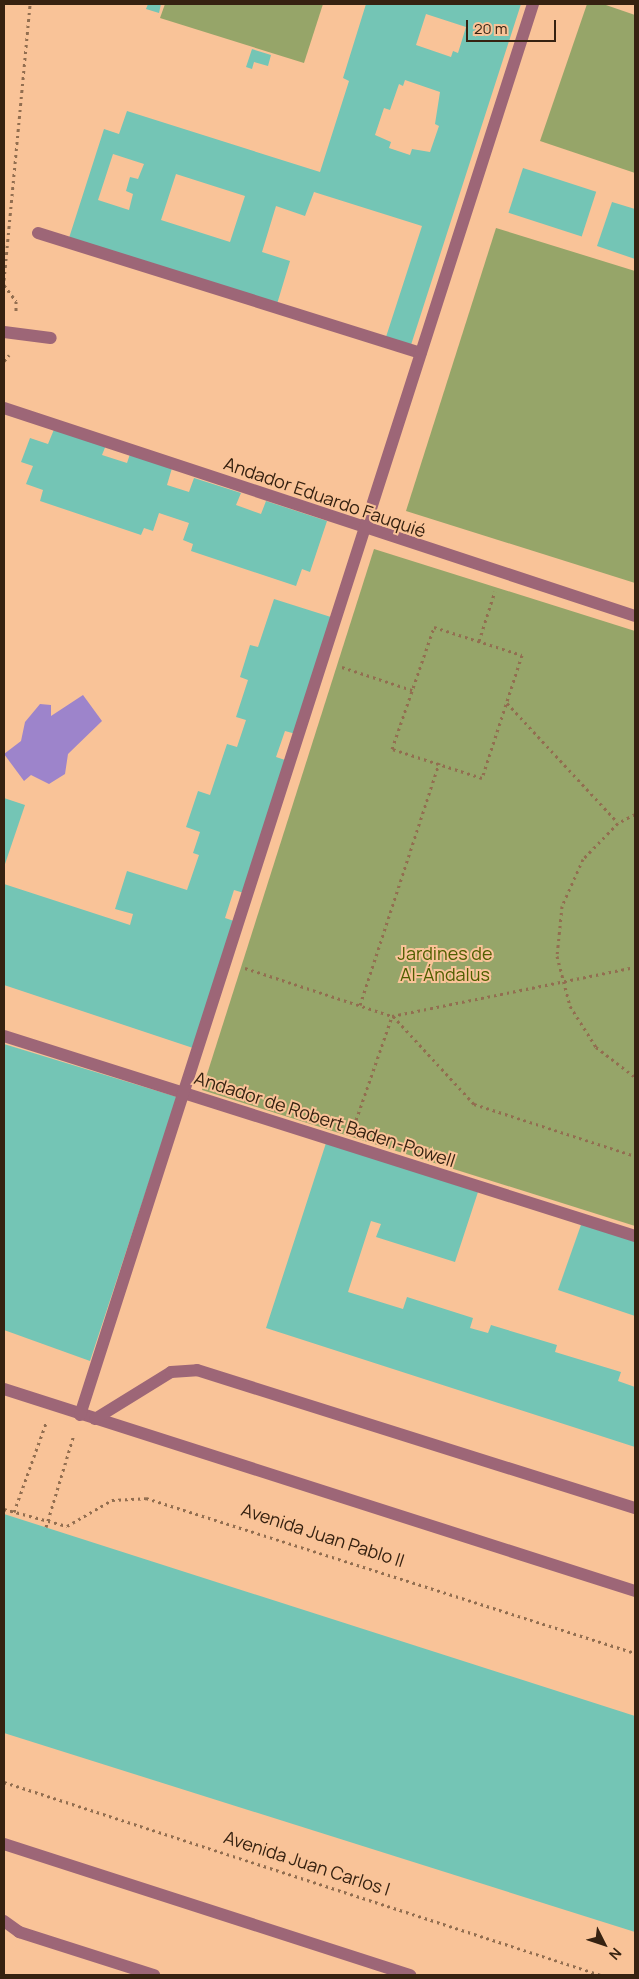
<!DOCTYPE html>
<meta charset="utf-8">
<style>
body{margin:0}
#map{position:relative;width:639px;height:1979px;overflow:hidden;background:#f9c398;font-family:Manrope,sans-serif}
div>[style]{position:absolute}
[style*='--x']{left:calc(var(--x)*1px);top:calc(var(--y)*1px);width:calc(var(--w)*1px);rotate:calc(var(--a)*1deg)}
.green>*{inset:0;background:#96a569}
.water>*{inset:0;background:#9d84cb}
.building>*{inset:0;background:#74c5b5;transform-origin:0 0}
.path>*{height:3px;margin-top:-1.5px;transform-origin:0;background:repeating-linear-gradient(90deg,#926e50 0 2.5px,transparent 0 6.5px)}
.minor>*{height:12px;margin:-6px;padding:0 6px;transform-origin:6px;border-radius:6px;background:#9d6677}
span{translate:-50% -50%;white-space:nowrap;text-align:center;line-height:1.15;-webkit-text-stroke:4px #f9c398;paint-order:stroke}
.street-label{font-size:18px;color:#362211}
.park-label{font-size:18px;color:#4f5e00}
.frame{position:absolute;inset:0;border:5px solid #362211;pointer-events:none}
.north{position:absolute;left:579px;top:1919px;width:50px;height:50px;-webkit-text-stroke:4px #f9c398;paint-order:stroke;rotate:131deg;font-size:14px;font-weight:700;line-height:20px;text-align:center;color:#362211}
.north::after{content:'';display:block;margin:auto;width:18px;height:22px;background:#362211;clip-path:polygon(50% 0,100% 100%,50% 72%,0 100%)}
.scale{position:absolute;left:466px;top:20px;width:90px;height:22px;box-sizing:border-box;border:2px solid #362211;border-top:0;padding-left:6px;font-size:15px;line-height:18px;white-space:nowrap;color:#362211;-webkit-text-stroke:4px #f9c398;paint-order:stroke}
</style>
<div id="map">
<div class="green">
<div style="clip-path:polygon(165px 4px,323px 4px,304px 63px,160px 18px)"></div>
<div style="clip-path:polygon(587px 4px,603px 4px,635px 15px,635px 173px,540px 141px)"></div>
<div style="clip-path:polygon(496px 228px,635px 271px,635px 583px,406px 511px)"></div>
<div style="clip-path:polygon(374px 549px,635px 631px,635px 1226px,202px 1090px)"></div>
</div>
<div class="water">
<div style="clip-path:polygon(83px 695px,102px 721px,68px 754px,65px 774px,49px 784px,31px 775px,24px 781px,4px 754px,21px 741px,25px 722px,40px 704px,51px 705px,51px 716px)"></div>
</div>
<div class="building">
<div style="clip-path:polygon(148px 4px,161px 4px,159px 13px,146px 9px)"></div>
<div style="clip-path:polygon(evenodd,366px 4px,521px 4px,410px 348px,385px 340px,422px 226px,314px 192px,305px 216px,276px 206px,262px 252px,290px 261px,277px 304px,69px 238px,104px 129px,119px 134px,127px 111px,320px 172px,349px 81px,343px 78px,366px 4px,426px 14px,466px 27px,458px 53px,453px 51px,451px 57px,416px 45px,426px 14px,366px 4px,405px 80px,440px 92px,435px 124px,439px 126px,430px 152px,412px 149px,410px 155px,389px 148px,391px 142px,375px 135px,384px 108px,390px 110px,399px 84px,403px 86px,405px 80px,366px 4px,113px 154px,144px 164px,138px 179px,130px 177px,126px 191px,133px 194px,129px 210px,98px 200px,113px 154px,366px 4px,176px 174px,245px 196px,230px 242px,161px 220px,176px 174px)"></div>
<div style="clip-path:polygon(252px 49px,271px 55px,268px 66px,254px 62px,252px 69px,246px 67px)"></div>
<div style="left:523px;top:168px;width:77px;height:47px;rotate:18deg"></div>
<div style="clip-path:polygon(612px 202px,635px 209px,635px 259px,597px 246px)"></div>
<div style="clip-path:polygon(55px 427px,106px 445px,102px 455px,127px 463px,130px 454px,172px 468px,167px 485px,189px 492px,194px 478px,241px 493px,236px 505px,261px 514px,266px 501px,327px 521px,310px 572px,302px 569px,296px 586px,191px 551px,193px 544px,183px 540px,189px 523px,159px 513px,153px 531px,144px 528px,141px 535px,40px 501px,43px 490px,26px 484px,33px 466px,21px 462px,30px 438px,48px 444px)"></div>
<div style="clip-path:polygon(274px 599px,334px 618px,296px 734px,285px 731px,276px 757px,288px 761px,244px 893px,234px 890px,225px 918px,237px 922px,196px 1049px,4px 985px,4px 884px,130px 925px,133px 914px,115px 909px,127px 871px,187px 890px,199px 855px,193px 853px,200px 832px,186px 827px,198px 791px,210px 795px,227px 744px,237px 747px,246px 720px,236px 717px,248px 680px,240px 677px,250px 645px,258px 647px)"></div>
<div style="clip-path:polygon(4px 798px,25px 805px,4px 867px)"></div>
<div style="clip-path:polygon(4px 1044px,177px 1097px,90px 1361px,4px 1330px)"></div>
<div style="clip-path:polygon(326px 1143px,478px 1192px,455px 1262px,376px 1237px,381px 1224px,371px 1221px,348px 1292px,403px 1309px,407px 1297px,473px 1318px,470px 1328px,488px 1333px,491px 1325px,557px 1345px,555px 1352px,621px 1372px,618px 1381px,635px 1387px,635px 1447px,266px 1328px)"></div>
<div style="clip-path:polygon(582px 1222px,635px 1240px,635px 1316px,558px 1290px)"></div>
<div style="clip-path:polygon(4px 1514px,635px 1716px,635px 1932px,4px 1733px)"></div>
</div>
<div class="path">
<div style="--x:4;--y:280;--w:277;--a:-84.6"></div>
<div style="--x:4;--y:285;--w:20;--a:53"></div>
<div style="--x:16;--y:301;--w:11;--a:90"></div>
<div style="--x:4;--y:361;--w:8;--a:-50"></div>
<div style="--x:434;--y:627;--w:92;--a:17.7"></div>
<div style="--x:522;--y:655;--w:129;--a:108"></div>
<div style="--x:482;--y:778;--w:95;--a:-162.1"></div>
<div style="--x:392;--y:749;--w:129;--a:-71"></div>
<div style="--x:479;--y:641;--w:52;--a:-72.3"></div>
<div style="--x:342;--y:667;--w:74;--a:18.2"></div>
<div style="--x:507;--y:703;--w:163;--a:47.2"></div>
<div style="--x:635;--y:814;--w:19;--a:152"></div>
<div style="--x:618;--y:823;--w:50;--a:134.2"></div>
<div style="--x:583;--y:859;--w:51;--a:114.1"></div>
<div style="--x:562;--y:906;--w:50;--a:95.7"></div>
<div style="--x:557;--y:956;--w:52;--a:75.4"></div>
<div style="--x:570;--y:1006;--w:49;--a:57.6"></div>
<div style="--x:596;--y:1047;--w:49;--a:37.6"></div>
<div style="--x:245;--y:968;--w:155;--a:18.1"></div>
<div style="--x:392;--y:1016;--w:248;--a:-11.4"></div>
<div style="--x:360;--y:1005;--w:255;--a:-71.9"></div>
<div style="--x:393;--y:1016;--w:120;--a:47.4"></div>
<div style="--x:474;--y:1104;--w:169;--a:17.9"></div>
<div style="--x:354;--y:1126;--w:116;--a:-70.9"></div>
<div style="--x:4;--y:1509;--w:65;--a:15.1"></div>
<div style="--x:67;--y:1526;--w:52;--a:-30"></div>
<div style="--x:112;--y:1500;--w:34;--a:-3"></div>
<div style="--x:146;--y:1498;--w:513;--a:17.59"></div>
<div style="--x:14;--y:1512;--w:95;--a:-70.2"></div>
<div style="--x:46;--y:1527;--w:97;--a:-73.2"></div>
<div style="--x:4;--y:1782;--w:627;--a:17.92"></div>
</div>
<div class="minor">
<div style="--x:38;--y:233;--w:401;--a:17.4"></div>
<div style="--x:4;--y:332;--w:47;--a:7.3"></div>
<div style="--x:4;--y:408;--w:664;--a:18.24"></div>
<div style="--x:4;--y:1036;--w:662;--a:17.59"></div>
<div style="--x:4;--y:1389;--w:663;--a:17.75"></div>
<div style="--x:80;--y:1415;--w:1482;--a:-72.2"></div>
<div style="--x:95;--y:1419;--w:89;--a:-31.7"></div>
<div style="--x:171;--y:1372;--w:26;--a:-4"></div>
<div style="--x:197;--y:1370;--w:459;--a:17.5"></div>
<div style="--x:4;--y:1844;--w:427;--a:17.9"></div>
<div style="--x:4;--y:1921;--w:19;--a:36"></div>
<div style="--x:19;--y:1932;--w:142;--a:17.7"></div>
</div>
<div class="street-label">
<span style="left:325px;top:497px;rotate:19deg">Andador Eduardo Fauquié</span>
<span style="left:325px;top:1119px;rotate:18deg">Andador de Robert Baden-Powell</span>
<span style="left:323px;top:1535px;rotate:18deg">Avenida Juan Pablo II</span>
<span style="left:307px;top:1863px;rotate:18deg">Avenida Juan Carlos I</span>
</div>
<div class="park-label">
<span style="left:445px;top:964px">Jardines de<br>Al-Ándalus</span>
</div>
<div class="frame"></div>
<div class="north">N</div>
<div class="scale">20 m</div>
</div>
